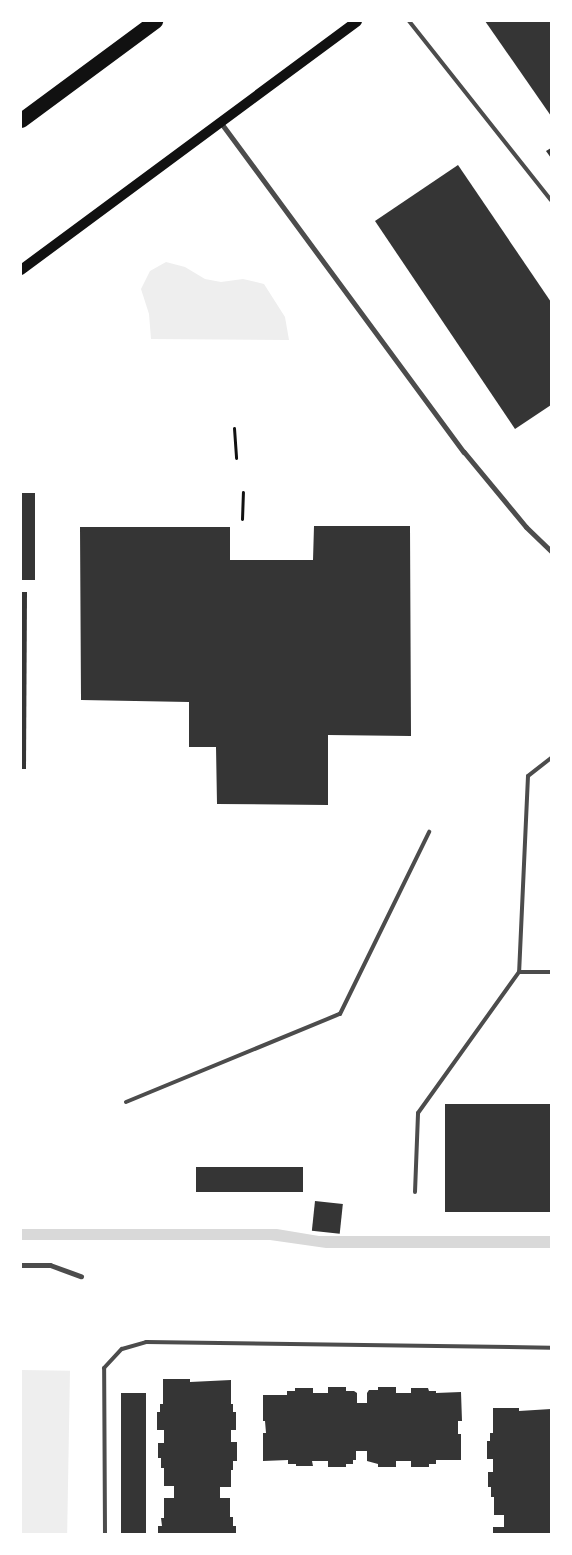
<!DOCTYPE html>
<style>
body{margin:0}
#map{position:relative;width:572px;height:1555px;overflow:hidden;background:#fff;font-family:Jost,sans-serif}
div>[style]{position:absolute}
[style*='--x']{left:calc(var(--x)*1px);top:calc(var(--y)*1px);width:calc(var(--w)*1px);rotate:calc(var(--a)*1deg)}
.green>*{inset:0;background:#eee;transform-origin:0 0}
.water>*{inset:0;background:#d9d9d9}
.building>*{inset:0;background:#353535;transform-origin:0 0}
.path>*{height:3px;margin:-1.5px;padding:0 1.5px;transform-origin:1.5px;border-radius:1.5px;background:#111}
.service>*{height:4px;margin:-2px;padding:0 2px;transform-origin:2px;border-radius:2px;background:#4c4c4c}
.minor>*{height:5px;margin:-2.5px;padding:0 2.5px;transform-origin:2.5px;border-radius:2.5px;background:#4c4c4c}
.secondary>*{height:10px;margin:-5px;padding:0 5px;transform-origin:5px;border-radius:5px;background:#111}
.motorway>*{height:15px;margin:-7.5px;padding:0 7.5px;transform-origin:7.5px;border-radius:7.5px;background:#111}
span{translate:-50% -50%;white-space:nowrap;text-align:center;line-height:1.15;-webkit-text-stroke:4.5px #fff;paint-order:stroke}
.frame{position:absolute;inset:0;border:22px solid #fff;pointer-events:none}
</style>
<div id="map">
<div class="green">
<div style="clip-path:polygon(166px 262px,185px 267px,205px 279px,221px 282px,243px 279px,264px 284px,285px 317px,289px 340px,151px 339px,149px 314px,141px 289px,150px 271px)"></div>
<div style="left:21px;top:1370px;width:49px;height:164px;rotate:1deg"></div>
</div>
<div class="water">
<div style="clip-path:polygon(21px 1229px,277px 1229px,319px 1236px,551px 1236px,551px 1248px,326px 1248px,270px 1240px,21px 1240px)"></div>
</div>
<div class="building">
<div style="clip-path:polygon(485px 21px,551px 21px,551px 116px)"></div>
<div style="clip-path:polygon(551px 148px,551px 158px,546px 151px)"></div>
<div style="clip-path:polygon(458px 165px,551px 302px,551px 405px,515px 429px,375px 221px)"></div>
<div style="left:21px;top:493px;width:14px;height:87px"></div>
<div style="clip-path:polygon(314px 526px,410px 526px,411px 736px,328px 735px,328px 805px,217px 804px,216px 747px,189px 747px,189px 702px,81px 700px,80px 527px,230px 527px,230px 560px,313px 560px)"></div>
<div style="clip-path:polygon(21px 592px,27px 592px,26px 769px,21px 769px)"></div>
<div style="left:445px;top:1104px;width:106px;height:108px"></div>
<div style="left:196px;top:1167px;width:107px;height:25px"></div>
<div style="left:315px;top:1201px;width:28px;height:30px;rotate:6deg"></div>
<div style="clip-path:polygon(163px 1379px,190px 1379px,190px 1382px,231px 1380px,231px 1404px,233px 1404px,233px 1412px,236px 1412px,236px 1430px,231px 1430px,231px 1442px,237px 1442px,237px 1461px,233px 1461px,233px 1470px,231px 1470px,231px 1487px,220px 1487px,220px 1498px,230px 1498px,230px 1517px,233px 1517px,233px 1526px,236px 1526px,236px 1534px,158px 1534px,158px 1526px,162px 1526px,161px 1518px,164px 1518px,164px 1498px,174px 1498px,174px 1486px,164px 1486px,164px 1468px,161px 1468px,161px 1458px,158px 1458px,158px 1443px,164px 1443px,164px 1430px,157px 1430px,157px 1412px,160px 1412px,160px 1404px,163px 1404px)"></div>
<div style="clip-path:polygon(328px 1387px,346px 1387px,346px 1391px,354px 1391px,357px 1393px,357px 1403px,367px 1403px,367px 1393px,369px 1390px,378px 1390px,378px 1387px,396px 1387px,396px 1393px,411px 1393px,411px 1388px,428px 1388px,429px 1391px,436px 1391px,436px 1393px,461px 1392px,462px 1421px,458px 1421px,458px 1434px,461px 1434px,461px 1460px,436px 1460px,436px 1464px,429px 1464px,429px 1467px,411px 1467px,411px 1461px,396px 1461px,396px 1467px,378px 1467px,378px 1464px,367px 1461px,367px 1451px,356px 1451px,356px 1460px,353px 1460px,353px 1464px,346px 1464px,346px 1467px,328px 1467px,328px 1461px,312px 1461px,313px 1466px,296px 1466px,296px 1464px,288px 1464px,288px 1460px,263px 1461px,263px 1433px,266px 1433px,265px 1421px,263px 1421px,263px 1395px,287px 1395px,287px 1391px,295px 1391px,295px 1388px,313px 1388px,313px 1393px,328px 1393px)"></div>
<div style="left:121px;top:1393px;width:25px;height:141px"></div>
<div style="clip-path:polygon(493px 1408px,519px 1408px,519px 1411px,551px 1409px,551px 1534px,493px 1534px,493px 1527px,504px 1527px,504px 1515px,494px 1515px,494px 1497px,491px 1497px,491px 1487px,488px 1487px,488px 1472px,493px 1472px,493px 1459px,487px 1459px,487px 1441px,490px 1441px,490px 1433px,493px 1433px)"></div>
</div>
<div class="path">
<div style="--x:234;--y:428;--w:30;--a:86"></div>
<div style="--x:242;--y:519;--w:27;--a:-88"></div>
</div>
<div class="service">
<div style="--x:409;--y:21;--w:228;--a:51.6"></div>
<div style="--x:551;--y:758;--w:29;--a:142"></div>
<div style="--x:528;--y:776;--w:196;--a:92.6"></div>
<div style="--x:519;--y:972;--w:32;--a:0"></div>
<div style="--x:126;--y:1102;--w:231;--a:-22.4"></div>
<div style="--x:340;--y:1014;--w:203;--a:-63.9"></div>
<div style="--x:415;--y:1192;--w:79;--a:-87.8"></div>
<div style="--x:418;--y:1113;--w:173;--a:-54.4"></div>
<div style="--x:105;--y:1534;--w:166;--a:-90.3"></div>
<div style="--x:104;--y:1368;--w:26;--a:-47"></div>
<div style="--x:122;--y:1349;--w:25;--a:-16"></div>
<div style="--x:146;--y:1342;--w:405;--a:0.8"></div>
</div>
<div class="minor">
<div style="--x:221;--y:123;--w:409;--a:53.6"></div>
<div style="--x:464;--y:452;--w:97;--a:50.4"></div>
<div style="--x:526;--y:527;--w:35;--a:44"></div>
<div style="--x:21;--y:1265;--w:29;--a:0"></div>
<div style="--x:50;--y:1265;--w:33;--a:20"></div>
</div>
<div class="secondary">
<div style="--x:21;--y:270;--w:418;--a:-36.5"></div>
</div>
<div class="motorway">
<div style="--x:21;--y:120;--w:167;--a:-36.5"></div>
</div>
<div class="frame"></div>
</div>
